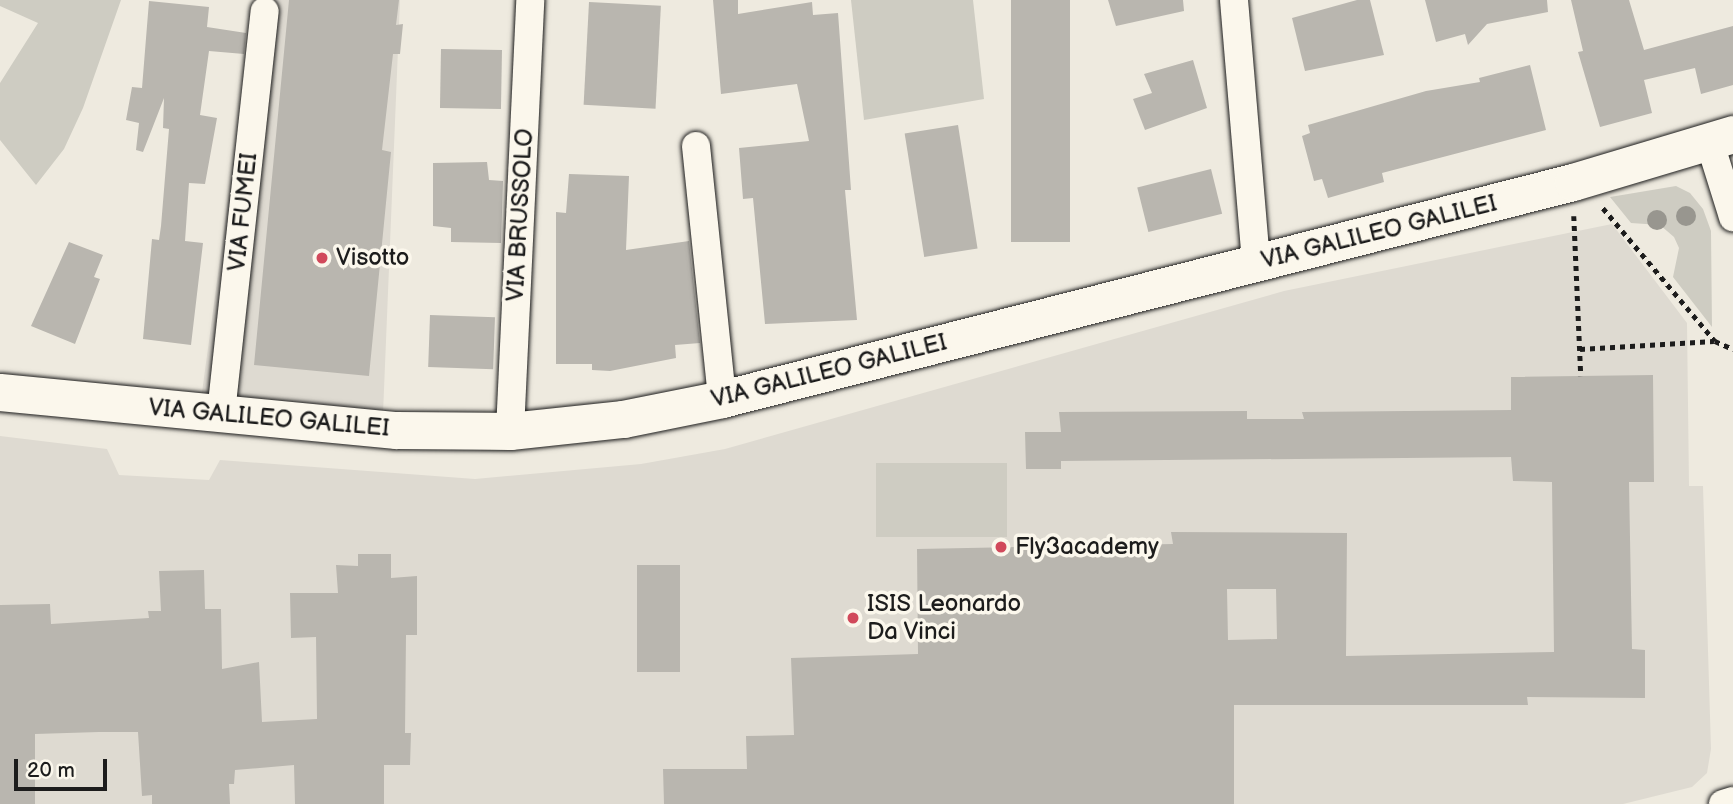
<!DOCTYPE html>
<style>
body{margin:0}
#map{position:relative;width:1733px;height:804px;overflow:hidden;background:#eeeadf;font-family:"Balsamiq Sans",sans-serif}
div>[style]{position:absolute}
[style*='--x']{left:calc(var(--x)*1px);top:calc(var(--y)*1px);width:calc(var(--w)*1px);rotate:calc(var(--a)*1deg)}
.built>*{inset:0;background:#dedad1}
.green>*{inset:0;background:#ceccc2;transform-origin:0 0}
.building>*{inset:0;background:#b9b6af;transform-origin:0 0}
.path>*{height:4.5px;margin-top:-2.25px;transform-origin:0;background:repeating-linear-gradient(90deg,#1c1c1c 0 5px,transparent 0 10px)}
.roads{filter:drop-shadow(0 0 2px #1c1c1c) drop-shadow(0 0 2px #1c1c1c)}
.minor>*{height:28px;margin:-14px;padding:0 14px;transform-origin:14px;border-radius:14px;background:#fbf7ec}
.tertiary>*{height:37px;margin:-18.5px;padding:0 18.5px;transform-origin:18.5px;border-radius:18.5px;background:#fbf7ec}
.trees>*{width:20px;height:20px;margin:-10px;border-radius:50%;background:#98968f}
.dots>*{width:19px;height:19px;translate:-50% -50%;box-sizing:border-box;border:4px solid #fbf7ec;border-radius:50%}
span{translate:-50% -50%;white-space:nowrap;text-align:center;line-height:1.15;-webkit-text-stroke:7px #fbf7ec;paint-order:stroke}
.street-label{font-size:24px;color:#1c1c1c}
.poi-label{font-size:24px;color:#1c1c1c}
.left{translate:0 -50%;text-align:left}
.scale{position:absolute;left:14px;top:759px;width:93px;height:32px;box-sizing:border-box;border:4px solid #1c1c1c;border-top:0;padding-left:9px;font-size:21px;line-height:24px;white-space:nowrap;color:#1c1c1c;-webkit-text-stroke:5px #fbf7ec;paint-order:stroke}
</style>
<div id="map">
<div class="built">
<div style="clip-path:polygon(255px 0,400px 0,383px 414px,201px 400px)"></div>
<div style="clip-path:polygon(1612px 224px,1687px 323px,1689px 486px,1703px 486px,1711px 749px,1707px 773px,1692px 787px,1623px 804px,0 804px,0 436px,107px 449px,119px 475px,209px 480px,220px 460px,475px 479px,641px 464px,725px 449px,1284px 291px)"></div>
</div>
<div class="green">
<div style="clip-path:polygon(0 0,121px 0,83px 108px,64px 149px,36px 185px,0 140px,0 83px,38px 23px,0 6px)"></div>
<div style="clip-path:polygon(851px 0,973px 0,984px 99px,864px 120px)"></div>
<div style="clip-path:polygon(1676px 186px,1690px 193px,1703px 209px,1711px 231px,1712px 327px,1673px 277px,1679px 248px,1674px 237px,1660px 225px,1631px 223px,1610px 197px)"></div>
<div style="left:876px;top:463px;width:131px;height:74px"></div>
</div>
<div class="building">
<div style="clip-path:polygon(289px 0,399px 0,396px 25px,403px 24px,400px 54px,393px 54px,382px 150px,391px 152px,369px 376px,254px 365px)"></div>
<div style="clip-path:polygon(713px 0,738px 0,738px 14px,812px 2px,813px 15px,838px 13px,851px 190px,845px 190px,857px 320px,765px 324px,753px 198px,743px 199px,739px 148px,809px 141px,797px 84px,721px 94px)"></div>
<div style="left:1011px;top:0;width:59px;height:242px"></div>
<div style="clip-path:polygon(1108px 0,1183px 0,1184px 11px,1116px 26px)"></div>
<div style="clip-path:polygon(1357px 0,1370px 0,1384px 55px,1305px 71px,1292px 18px)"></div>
<div style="clip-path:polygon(1425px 0,1547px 0,1548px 12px,1487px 24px,1468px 45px,1465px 34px,1436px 42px)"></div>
<div style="clip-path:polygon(1571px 0,1629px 0,1644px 50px,1733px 26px,1733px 85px,1701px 94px,1695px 68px,1644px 80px,1652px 113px,1600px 127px,1578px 52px,1583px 51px)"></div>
<div style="clip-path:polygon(149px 1px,209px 7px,207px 27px,246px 33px,244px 54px,209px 51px,200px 115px,217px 118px,205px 184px,189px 183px,185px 241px,203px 243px,191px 345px,143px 339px,152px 239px,159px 240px,161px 226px,169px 129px,163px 128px,164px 98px,143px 152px,136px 150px,139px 123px,126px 120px,132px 87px,142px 88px)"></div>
<div style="left:589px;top:2px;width:72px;height:103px;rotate:3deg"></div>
<div style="left:441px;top:49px;width:61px;height:59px;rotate:1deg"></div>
<div style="clip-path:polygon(1193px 60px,1207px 108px,1145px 130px,1133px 99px,1152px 93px,1144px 74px)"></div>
<div style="clip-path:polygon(1530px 65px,1546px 130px,1382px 173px,1384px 182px,1328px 198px,1322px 179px,1314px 181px,1302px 136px,1310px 133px,1308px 125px,1426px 91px,1480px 82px,1479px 78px)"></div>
<div style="left:958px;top:125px;width:125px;height:54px;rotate:81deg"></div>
<div style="clip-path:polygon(487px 162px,489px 180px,503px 181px,501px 243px,451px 242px,451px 228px,433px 226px,433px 163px)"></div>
<div style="left:1211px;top:169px;width:46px;height:76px;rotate:76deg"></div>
<div style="clip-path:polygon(569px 174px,629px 176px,626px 250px,689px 241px,700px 343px,675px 345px,676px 358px,610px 371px,592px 370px,592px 364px,556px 364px,556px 212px,566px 213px)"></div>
<div style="clip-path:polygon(69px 242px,103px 255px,94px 277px,100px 279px,75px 344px,31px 326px)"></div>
<div style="left:430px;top:315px;width:65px;height:52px;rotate:2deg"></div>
<div style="clip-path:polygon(evenodd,1653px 375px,1654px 482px,1629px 482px,1632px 649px,1645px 650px,1645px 698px,1527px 697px,1528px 705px,1234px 705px,1234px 804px,664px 804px,663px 769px,747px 769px,746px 736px,794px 735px,791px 658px,918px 654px,917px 549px,1173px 544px,1171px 532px,1347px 533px,1346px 656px,1554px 652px,1552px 482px,1513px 481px,1511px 457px,1061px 461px,1061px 469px,1026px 469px,1025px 432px,1061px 432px,1059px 412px,1247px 411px,1247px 419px,1304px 419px,1302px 412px,1511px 410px,1511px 377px,1653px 375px,1227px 589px,1276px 589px,1277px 639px,1228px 640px,1227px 589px)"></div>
<div style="clip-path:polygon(358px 554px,391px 554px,391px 578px,417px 576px,417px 635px,406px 635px,405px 733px,411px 733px,410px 765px,384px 765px,384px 804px,295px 804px,294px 765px,235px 770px,234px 784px,229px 784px,230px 804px,152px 804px,152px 795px,142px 796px,138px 732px,99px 732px,35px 734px,35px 804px,0 804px,0 605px,50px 604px,51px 624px,149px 618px,148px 611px,161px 611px,159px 571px,204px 570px,205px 609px,221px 609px,222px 669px,259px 662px,262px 722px,317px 719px,316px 637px,291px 638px,290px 593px,338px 593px,336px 565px,358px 566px)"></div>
<div style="left:637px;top:565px;width:43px;height:107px"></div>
</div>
<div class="path">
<div style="--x:1603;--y:208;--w:174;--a:49.9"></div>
<div style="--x:1715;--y:341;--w:20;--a:24"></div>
<div style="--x:1574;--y:216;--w:160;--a:87.5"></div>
<div style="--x:1580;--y:349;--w:134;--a:-3.4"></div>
</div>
<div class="roads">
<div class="minor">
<div style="--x:1234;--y:0;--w:264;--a:85.2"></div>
<div style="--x:1709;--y:140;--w:81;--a:72.7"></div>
<div style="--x:696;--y:146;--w:254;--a:84.1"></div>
<div style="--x:221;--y:413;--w:404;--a:-83.8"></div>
<div style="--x:510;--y:431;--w:431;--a:-87.3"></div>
<div style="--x:1723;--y:804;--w:10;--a:-17"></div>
</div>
<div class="tertiary">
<div style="--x:0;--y:392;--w:398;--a:5.5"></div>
<div style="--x:396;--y:430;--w:114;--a:0.5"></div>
<div style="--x:510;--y:431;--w:114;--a:-6.1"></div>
<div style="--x:623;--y:419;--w:101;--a:-11.4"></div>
<div style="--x:722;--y:399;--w:878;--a:-14.31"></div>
<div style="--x:1573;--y:182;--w:167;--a:-16.7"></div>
</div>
</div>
<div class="trees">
<div style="left:1686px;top:216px"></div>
<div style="left:1657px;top:220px"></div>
</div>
<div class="dots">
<div style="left:322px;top:258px;background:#d1495b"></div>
<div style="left:1001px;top:547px;background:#d1495b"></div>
<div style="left:853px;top:618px;background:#d1495b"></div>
</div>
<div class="street-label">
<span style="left:243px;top:212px;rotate:-84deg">VIA FUMEI</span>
<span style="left:520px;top:215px;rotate:-87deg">VIA BRUSSOLO</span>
<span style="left:1379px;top:232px;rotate:-14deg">VIA GALILEO GALILEI</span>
<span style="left:829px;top:371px;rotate:-14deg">VIA GALILEO GALILEI</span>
<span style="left:269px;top:418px;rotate:5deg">VIA GALILEO GALILEI</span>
</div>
<div class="poi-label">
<span class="left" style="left:336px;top:258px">Visotto</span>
<span class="left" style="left:1015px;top:547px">Fly3academy</span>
<span class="left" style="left:867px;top:618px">ISIS Leonardo<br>Da Vinci</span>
</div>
<div class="scale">20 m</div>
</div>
